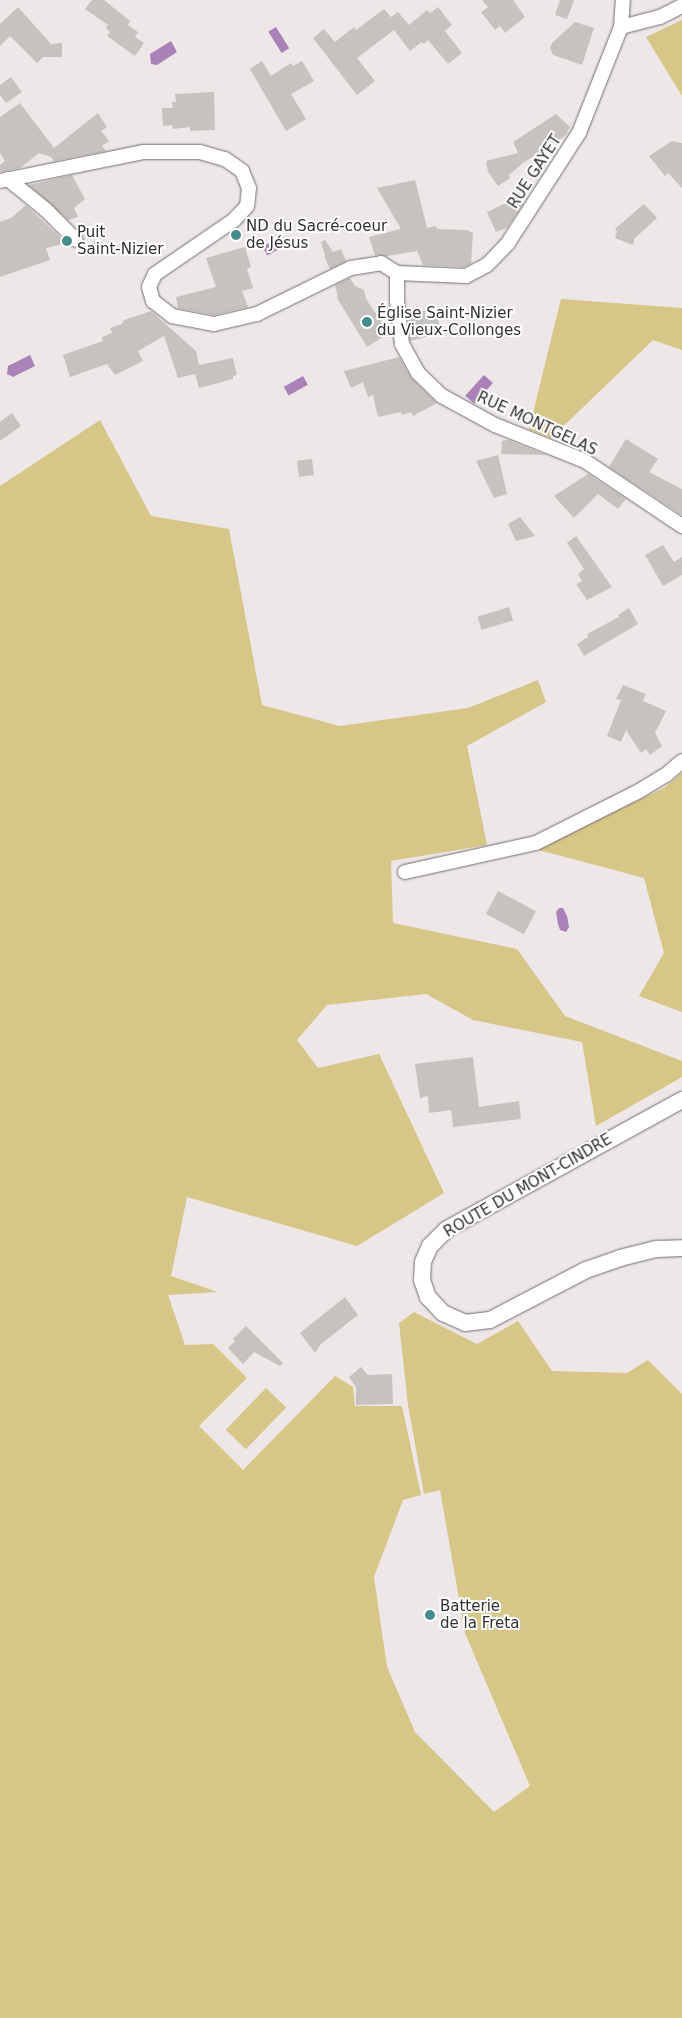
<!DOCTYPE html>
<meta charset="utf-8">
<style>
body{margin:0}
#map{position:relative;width:682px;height:2018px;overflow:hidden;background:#ede7e7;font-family:"DejaVu Sans",sans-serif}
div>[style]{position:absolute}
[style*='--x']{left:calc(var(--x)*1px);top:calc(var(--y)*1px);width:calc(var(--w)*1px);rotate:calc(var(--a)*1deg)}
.green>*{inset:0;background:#d6c688;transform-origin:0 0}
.water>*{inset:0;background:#ab82b7;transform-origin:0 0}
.building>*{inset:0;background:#c5c2bf;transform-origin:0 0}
.roads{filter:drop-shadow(0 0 1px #726d6c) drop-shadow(0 0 1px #726d6c)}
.minor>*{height:14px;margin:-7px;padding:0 7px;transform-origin:7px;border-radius:7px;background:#fff}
.tertiary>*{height:16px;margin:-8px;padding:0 8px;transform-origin:8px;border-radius:8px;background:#fff}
.dots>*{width:14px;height:14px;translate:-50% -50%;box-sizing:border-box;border:2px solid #fff;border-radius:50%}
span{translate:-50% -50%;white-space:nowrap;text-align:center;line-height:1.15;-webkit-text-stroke:4px #fff;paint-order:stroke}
.street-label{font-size:15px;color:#323030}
.poi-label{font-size:15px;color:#323030}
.left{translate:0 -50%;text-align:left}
</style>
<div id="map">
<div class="green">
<div style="clip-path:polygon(682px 20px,682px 96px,646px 37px)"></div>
<div style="clip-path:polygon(561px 299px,682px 308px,682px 350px,653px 340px,551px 438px,529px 429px)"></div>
<div style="clip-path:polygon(100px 420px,151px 516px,229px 529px,262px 705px,340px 726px,468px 708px,538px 680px,546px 702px,467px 746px,487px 845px,391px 861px,393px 923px,517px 949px,565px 1016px,682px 1061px,682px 1077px,596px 1126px,582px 1042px,473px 1020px,426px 994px,327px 1005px,297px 1040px,318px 1068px,379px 1054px,444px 1193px,357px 1246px,187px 1197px,171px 1276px,218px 1292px,168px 1295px,185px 1345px,213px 1344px,247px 1378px,199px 1426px,243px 1470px,335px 1376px,353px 1387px,355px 1406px,402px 1406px,421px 1495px,403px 1500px,374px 1577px,387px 1667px,415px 1732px,494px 1812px,530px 1786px,465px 1633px,440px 1490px,424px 1494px,408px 1405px,399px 1323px,414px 1312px,477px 1344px,518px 1321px,552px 1371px,627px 1373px,648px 1360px,682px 1394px,682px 2018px,0 2018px,0 486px)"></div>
<div style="clip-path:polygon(682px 773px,682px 1012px,639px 996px,664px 953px,644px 878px,535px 849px,664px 788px)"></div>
<div style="left:266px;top:1388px;width:28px;height:58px;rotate:44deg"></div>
</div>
<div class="water">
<div style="left:276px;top:27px;width:25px;height:9px;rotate:58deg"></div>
<div style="clip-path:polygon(171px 41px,177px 52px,157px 65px,151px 64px,150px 54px)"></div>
<div style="left:280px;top:237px;width:10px;height:20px;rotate:61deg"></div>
<div style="clip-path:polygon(30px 355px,35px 366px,13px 377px,7px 374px,8px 366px)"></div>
<div style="left:484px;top:375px;width:12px;height:28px;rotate:42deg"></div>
<div style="left:303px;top:376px;width:10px;height:22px;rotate:61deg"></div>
<div style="clip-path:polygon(559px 908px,563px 908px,567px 916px,569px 927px,566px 932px,560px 930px,558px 924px,556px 912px)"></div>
</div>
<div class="building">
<div style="clip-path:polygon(92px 0,104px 0,130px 21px,128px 25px,138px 32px,135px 37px,144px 43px,135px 56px,107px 36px,110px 32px,106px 28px,108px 25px,85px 9px)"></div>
<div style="clip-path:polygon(482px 0,513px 0,525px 17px,505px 33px,500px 26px,495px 30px,481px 12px,488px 7px)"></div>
<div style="clip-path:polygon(560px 0,574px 0,567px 19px,555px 15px)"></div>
<div style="clip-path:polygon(18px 7px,51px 44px,62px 43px,62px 57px,43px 57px,37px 63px,10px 36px,0 46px,0 24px)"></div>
<div style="clip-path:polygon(438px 7px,452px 25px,445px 31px,462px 53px,448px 64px,428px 40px,424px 44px,422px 42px,410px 51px,394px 30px,357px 58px,375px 81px,357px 95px,313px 38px,324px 29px,335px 42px,354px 27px,356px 30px,384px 9px,391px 17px,398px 12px,409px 25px,427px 10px,430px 13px)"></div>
<div style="clip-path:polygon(575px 22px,594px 28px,582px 65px,553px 55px,550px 48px,552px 43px)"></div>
<div style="clip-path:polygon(262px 61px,271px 76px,291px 63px,293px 66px,302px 61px,314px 81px,291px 94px,306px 119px,286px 131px,250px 69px)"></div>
<div style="clip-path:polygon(11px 77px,22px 92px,6px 103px,0 95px,0 85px)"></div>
<div style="clip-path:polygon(214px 92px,215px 130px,190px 131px,190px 127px,173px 129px,172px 125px,163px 126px,162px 108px,173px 108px,172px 102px,176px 102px,175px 94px)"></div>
<div style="clip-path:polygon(20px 103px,54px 148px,98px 113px,107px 127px,101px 131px,109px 141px,102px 146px,106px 151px,54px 161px,51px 157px,39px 153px,20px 168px,0 172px,0 165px,5px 161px,0 153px,0 117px)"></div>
<div style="clip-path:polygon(556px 114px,570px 127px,565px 136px,523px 163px,509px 175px,510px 178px,498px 186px,488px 172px,486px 161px,518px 153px,513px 142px)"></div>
<div style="clip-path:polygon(672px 141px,682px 143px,682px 188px,668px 173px,665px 176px,649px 156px)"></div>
<div style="clip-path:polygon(72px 175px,85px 199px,74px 208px,78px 217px,68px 220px,29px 185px)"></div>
<div style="clip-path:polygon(415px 180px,427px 228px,436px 226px,437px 229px,467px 230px,473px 233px,471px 264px,464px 267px,423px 265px,417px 251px,387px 256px,375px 255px,369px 237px,401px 229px,377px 188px)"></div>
<div style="clip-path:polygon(516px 198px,523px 204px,507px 228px,496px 232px,487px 212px)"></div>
<div style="clip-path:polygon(644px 204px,657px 218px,635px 238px,633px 245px,615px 238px,617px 232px,615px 229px)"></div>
<div style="clip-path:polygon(26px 205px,66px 243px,46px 248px,50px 260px,0 277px,0 222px,11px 218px)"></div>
<div style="clip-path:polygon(325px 240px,333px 252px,341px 249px,346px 261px,330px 269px,324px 256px,325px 255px,321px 242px)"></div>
<div style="clip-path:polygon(245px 247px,251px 267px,247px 269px,253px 288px,242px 291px,248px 307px,214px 315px,178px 308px,176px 297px,216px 287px,206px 258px)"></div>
<div style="clip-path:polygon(350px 278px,355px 286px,364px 290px,366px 299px,389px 333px,367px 347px,337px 298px,338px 297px,335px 285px)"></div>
<div style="clip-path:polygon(437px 309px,440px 333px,410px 341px,407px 313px)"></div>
<div style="clip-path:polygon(151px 311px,196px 351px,199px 365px,233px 358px,237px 375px,233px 376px,233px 379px,199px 388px,195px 374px,178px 378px,164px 336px,138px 351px,143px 361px,115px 375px,107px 364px,70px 377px,63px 355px,103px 341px,102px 337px,112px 333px,110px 328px,122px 324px,124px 320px)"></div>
<div style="clip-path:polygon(399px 357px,412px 379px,437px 403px,413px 416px,411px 412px,402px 415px,401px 412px,378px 417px,373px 395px,368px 397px,363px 382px,351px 388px,344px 371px)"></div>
<div style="clip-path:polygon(12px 413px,21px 426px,0 441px,0 422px)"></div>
<div style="clip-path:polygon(626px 439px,658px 459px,649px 472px,682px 489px,682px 515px,609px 467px)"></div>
<div style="clip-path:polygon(508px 440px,546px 455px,501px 454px,502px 441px)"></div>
<div style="clip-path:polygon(498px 455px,507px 494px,494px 498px,476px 461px)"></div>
<div style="left:312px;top:459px;width:16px;height:15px;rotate:83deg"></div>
<div style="clip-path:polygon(588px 474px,626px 499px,618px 509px,598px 494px,574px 518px,554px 496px)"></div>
<div style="clip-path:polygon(520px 517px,535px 536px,516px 541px,508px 524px)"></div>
<div style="clip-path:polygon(576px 536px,612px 587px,587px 600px,576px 584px,582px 581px,578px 574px,584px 569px,567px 543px)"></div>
<div style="clip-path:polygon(663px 545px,674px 562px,682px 557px,682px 575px,663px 586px,645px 555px)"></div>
<div style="left:509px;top:607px;width:14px;height:33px;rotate:73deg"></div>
<div style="clip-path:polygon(629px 608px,638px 624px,584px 656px,577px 644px,588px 637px,587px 634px,619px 617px,618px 615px)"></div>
<div style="clip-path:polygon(623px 685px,646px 694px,643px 701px,666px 711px,655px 733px,662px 746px,650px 755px,646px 749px,641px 753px,626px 730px,621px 742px,607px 736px,621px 700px,616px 699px)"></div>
<div style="left:498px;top:891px;width:43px;height:26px;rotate:28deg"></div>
<div style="clip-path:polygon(473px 1057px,479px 1107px,519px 1101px,521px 1119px,453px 1127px,451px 1110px,429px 1113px,428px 1096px,420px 1098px,415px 1064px)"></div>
<div style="clip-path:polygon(345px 1297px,358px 1315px,321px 1344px,315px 1353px,300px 1333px)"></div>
<div style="clip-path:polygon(246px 1326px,283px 1363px,280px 1366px,254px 1352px,243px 1364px,228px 1348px,235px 1341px,233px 1339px)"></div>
<div style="clip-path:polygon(361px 1367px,368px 1375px,392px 1374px,393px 1404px,356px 1405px,356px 1387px,349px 1377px)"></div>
</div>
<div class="roads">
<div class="minor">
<div style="--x:621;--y:27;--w:40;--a:-14.4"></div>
<div style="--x:660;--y:17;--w:25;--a:-27"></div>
<div style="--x:8;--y:179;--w:49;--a:39.2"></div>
<div style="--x:46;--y:210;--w:42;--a:45"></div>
<div style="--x:0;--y:181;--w:147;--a:-11.4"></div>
<div style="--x:144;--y:152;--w:56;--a:0"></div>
<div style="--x:200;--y:152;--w:26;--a:16"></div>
<div style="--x:225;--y:159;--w:21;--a:35"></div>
<div style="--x:242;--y:171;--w:18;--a:68"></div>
<div style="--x:249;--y:188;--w:18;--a:96"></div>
<div style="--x:247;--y:206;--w:19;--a:133"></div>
<div style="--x:234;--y:220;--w:96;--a:145.6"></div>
<div style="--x:155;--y:274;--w:14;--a:115"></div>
<div style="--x:149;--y:287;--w:15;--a:74"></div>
<div style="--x:153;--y:301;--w:24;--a:38"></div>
<div style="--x:172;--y:316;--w:43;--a:10.8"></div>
<div style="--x:214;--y:324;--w:44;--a:-13.1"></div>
<div style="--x:257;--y:314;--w:105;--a:-26.1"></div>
<div style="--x:351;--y:268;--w:30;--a:-9"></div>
<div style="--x:381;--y:263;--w:19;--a:32"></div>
<div style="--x:397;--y:273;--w:69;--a:2.5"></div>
<div style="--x:466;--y:276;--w:24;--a:-28"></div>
<div style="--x:487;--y:265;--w:30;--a:-46"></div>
<div style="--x:508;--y:243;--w:131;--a:-57.2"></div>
<div style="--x:579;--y:133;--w:114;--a:-68.4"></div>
<div style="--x:621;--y:27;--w:27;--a:-86"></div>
<div style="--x:397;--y:273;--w:28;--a:90"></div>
<div style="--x:397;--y:301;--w:43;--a:83.4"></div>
<div style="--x:402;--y:344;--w:33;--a:61"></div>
<div style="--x:418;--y:373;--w:33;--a:44"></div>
<div style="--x:442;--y:396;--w:60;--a:28.7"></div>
<div style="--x:495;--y:425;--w:97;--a:21.8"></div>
<div style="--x:585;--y:461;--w:117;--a:33.8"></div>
<div style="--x:405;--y:872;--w:134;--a:-12.5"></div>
<div style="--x:536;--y:843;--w:115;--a:-26.8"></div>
<div style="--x:639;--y:791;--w:31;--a:-31"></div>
<div style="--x:666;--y:775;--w:21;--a:-41"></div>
</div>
<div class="tertiary">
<div style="--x:682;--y:1100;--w:269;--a:151.2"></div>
<div style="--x:446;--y:1230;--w:23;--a:135"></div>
<div style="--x:430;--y:1246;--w:17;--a:114"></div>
<div style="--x:423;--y:1262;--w:18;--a:93"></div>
<div style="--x:422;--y:1280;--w:18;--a:71"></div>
<div style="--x:428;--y:1297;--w:22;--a:47"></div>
<div style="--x:443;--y:1313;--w:24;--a:24"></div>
<div style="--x:465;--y:1323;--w:25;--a:-7"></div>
<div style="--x:490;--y:1320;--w:108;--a:-27.5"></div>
<div style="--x:586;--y:1270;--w:36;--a:-19"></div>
<div style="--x:620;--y:1258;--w:38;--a:-14"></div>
<div style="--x:657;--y:1249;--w:25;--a:-2"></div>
</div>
</div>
<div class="dots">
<div style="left:236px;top:235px;background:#438b8d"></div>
<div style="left:67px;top:241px;background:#438b8d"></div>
<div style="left:367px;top:322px;background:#438b8d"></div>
<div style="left:430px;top:1615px;background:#438b8d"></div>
</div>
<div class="street-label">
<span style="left:535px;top:172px;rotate:-57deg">RUE GAYET</span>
<span style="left:537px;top:424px;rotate:25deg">RUE MONTGELAS</span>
<span style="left:528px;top:1186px;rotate:-30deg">ROUTE DU MONT-CINDRE</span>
</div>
<div class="poi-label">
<span class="left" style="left:246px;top:235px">ND du Sacré-coeur<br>de Jésus</span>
<span class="left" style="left:77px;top:241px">Puit<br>Saint-Nizier</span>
<span class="left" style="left:377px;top:322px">Église Saint-Nizier<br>du Vieux-Collonges</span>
<span class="left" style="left:440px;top:1615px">Batterie<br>de la Freta</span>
</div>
</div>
